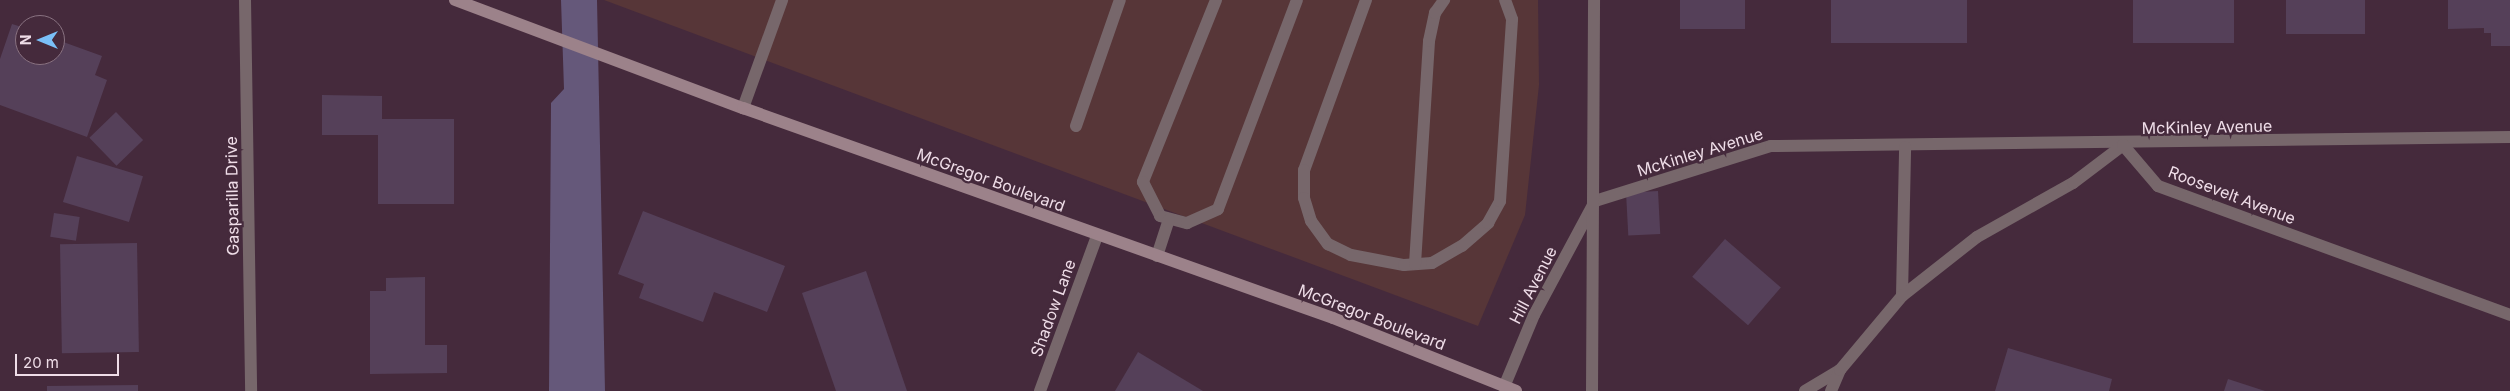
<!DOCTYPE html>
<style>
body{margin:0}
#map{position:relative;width:2510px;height:391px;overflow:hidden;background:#452a3c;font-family:Inter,sans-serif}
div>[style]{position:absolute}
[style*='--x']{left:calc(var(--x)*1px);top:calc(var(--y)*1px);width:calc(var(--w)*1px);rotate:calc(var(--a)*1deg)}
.green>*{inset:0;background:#573638}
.water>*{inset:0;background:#65587a}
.building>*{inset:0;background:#554059;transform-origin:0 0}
.service>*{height:12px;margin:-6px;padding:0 6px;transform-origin:6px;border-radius:6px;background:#77676b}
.minor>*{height:12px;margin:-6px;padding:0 6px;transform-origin:6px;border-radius:6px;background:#77676b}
.secondary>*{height:12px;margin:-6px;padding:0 6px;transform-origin:6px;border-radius:6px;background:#9c828a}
span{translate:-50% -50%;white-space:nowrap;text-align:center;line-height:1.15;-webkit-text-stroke:4.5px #452a3c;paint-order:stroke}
.street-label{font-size:16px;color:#efdde8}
.north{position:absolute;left:15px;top:15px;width:50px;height:50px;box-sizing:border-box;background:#452a3c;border:1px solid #897281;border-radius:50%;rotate:270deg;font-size:14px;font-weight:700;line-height:20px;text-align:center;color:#efdde8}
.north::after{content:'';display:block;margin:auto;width:18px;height:22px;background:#7abff8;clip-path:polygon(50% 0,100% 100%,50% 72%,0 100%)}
.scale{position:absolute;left:15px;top:354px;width:104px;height:22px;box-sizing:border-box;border:2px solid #efdde8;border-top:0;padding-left:6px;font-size:15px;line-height:18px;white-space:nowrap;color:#efdde8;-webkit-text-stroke:4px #452a3c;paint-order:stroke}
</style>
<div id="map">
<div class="green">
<div style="clip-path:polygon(604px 0,1538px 0,1539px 85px,1525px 215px,1478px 326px)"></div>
</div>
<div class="water">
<div style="clip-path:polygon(561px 0,597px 0,605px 391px,549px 391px,551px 103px,564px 89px)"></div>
</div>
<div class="building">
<div style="left:1680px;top:0;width:65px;height:29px"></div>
<div style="left:1831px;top:0;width:136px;height:43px"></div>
<div style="left:2133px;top:0;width:101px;height:43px"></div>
<div style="left:2286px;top:0;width:79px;height:34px"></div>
<div style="clip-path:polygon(2448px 0,2510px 0,2510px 46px,2491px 46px,2491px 33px,2484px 33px,2484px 28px,2448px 29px)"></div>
<div style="clip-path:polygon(12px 24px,25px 28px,25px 55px,55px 55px,55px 39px,102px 56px,95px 75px,107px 80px,87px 137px,0 105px,0 59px)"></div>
<div style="clip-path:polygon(322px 95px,382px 96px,382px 119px,454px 119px,454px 204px,378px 204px,378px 135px,322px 135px)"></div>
<div style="left:116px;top:112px;width:39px;height:37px;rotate:46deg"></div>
<div style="left:77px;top:156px;width:69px;height:48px;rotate:17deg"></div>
<div style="left:1658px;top:191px;width:43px;height:32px;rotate:87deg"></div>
<div style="clip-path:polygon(643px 211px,785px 266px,767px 312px,714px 292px,703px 322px,639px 298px,644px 284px,618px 274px)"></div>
<div style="left:54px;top:213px;width:26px;height:24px;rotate:9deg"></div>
<div style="left:1725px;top:239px;width:74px;height:50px;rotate:41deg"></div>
<div style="left:137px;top:243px;width:109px;height:77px;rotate:89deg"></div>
<div style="clip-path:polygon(866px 271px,907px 391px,836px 391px,802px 293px)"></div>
<div style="clip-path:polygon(425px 277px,425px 345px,447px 345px,447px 373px,370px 374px,370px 291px,386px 291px,386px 278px)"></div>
<div style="clip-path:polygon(2008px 348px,2112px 379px,2109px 391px,1995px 391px)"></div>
<div style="clip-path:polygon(1138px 352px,1203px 391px,1115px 391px)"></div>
<div style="clip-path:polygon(2228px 379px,2265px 391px,2224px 391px)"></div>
<div style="clip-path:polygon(138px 385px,138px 391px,47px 391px,47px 386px)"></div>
</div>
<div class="service">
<div style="--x:1216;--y:0;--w:196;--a:111.9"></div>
<div style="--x:1143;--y:182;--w:38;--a:63"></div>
<div style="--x:1160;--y:216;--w:28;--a:15"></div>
<div style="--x:1187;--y:223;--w:34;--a:-24"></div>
<div style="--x:1218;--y:209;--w:223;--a:-69.3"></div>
<div style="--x:1366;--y:0;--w:181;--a:110"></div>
<div style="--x:1304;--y:170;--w:28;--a:90"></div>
<div style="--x:1304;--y:198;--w:24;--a:73"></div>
<div style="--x:1311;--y:221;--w:29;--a:54"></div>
<div style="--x:1328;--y:244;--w:25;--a:26"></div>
<div style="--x:1351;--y:255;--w:54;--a:10.7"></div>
<div style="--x:1404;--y:265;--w:28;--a:-4"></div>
<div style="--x:1432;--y:263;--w:34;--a:-30"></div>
<div style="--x:1462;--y:246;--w:35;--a:-41"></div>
<div style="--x:1488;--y:223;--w:25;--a:-61"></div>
<div style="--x:1500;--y:201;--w:182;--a:-86.2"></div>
<div style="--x:1512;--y:19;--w:20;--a:-110"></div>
<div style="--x:743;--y:108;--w:115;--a:-70.1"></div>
<div style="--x:1076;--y:126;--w:133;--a:-70.8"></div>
<div style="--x:1157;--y:256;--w:38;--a:-72"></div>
<div style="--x:1415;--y:264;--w:223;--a:-86.4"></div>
<div style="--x:1429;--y:41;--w:29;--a:-78"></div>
<div style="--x:1435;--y:13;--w:16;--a:-55"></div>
</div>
<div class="minor">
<div style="--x:245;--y:0;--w:391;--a:89.1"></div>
<div style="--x:1595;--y:201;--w:184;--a:-17.4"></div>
<div style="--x:1771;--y:146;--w:739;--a:-0.7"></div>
<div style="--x:1902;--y:296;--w:149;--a:-88.8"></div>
<div style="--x:1504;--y:387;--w:78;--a:-67.4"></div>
<div style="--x:1534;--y:315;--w:127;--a:-61.8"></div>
<div style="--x:1040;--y:391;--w:165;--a:-69.8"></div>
<div style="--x:1592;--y:391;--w:391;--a:-89.7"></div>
<div style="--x:1805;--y:391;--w:41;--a:-31"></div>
<div style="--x:1831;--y:391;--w:23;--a:-67"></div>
<div style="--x:1840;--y:370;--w:97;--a:-50"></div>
<div style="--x:1902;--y:296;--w:95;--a:-38.2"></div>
<div style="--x:1977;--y:237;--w:110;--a:-29.4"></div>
<div style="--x:2073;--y:183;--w:63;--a:-37.2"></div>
<div style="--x:2123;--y:145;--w:54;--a:49.5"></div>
<div style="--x:2158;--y:186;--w:375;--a:20.1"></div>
</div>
<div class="secondary">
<div style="--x:455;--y:0;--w:308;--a:20.6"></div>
<div style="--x:743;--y:108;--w:626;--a:19.59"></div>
<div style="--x:1333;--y:318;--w:197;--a:21.7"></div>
</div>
<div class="street-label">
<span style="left:2207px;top:127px;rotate:-1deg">McKinley Avenue</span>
<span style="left:1700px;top:152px;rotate:-17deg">McKinley Avenue</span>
<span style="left:991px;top:180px;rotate:20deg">McGregor Boulevard</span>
<span style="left:2232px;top:195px;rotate:21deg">Roosevelt Avenue</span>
<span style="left:232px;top:196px;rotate:-91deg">Gasparilla Drive</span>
<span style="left:1533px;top:285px;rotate:-63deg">Hill Avenue</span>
<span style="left:1053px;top:308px;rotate:-70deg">Shadow Lane</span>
<span style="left:1372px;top:317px;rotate:21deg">McGregor Boulevard</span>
</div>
<div class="north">N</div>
<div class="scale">20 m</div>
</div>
